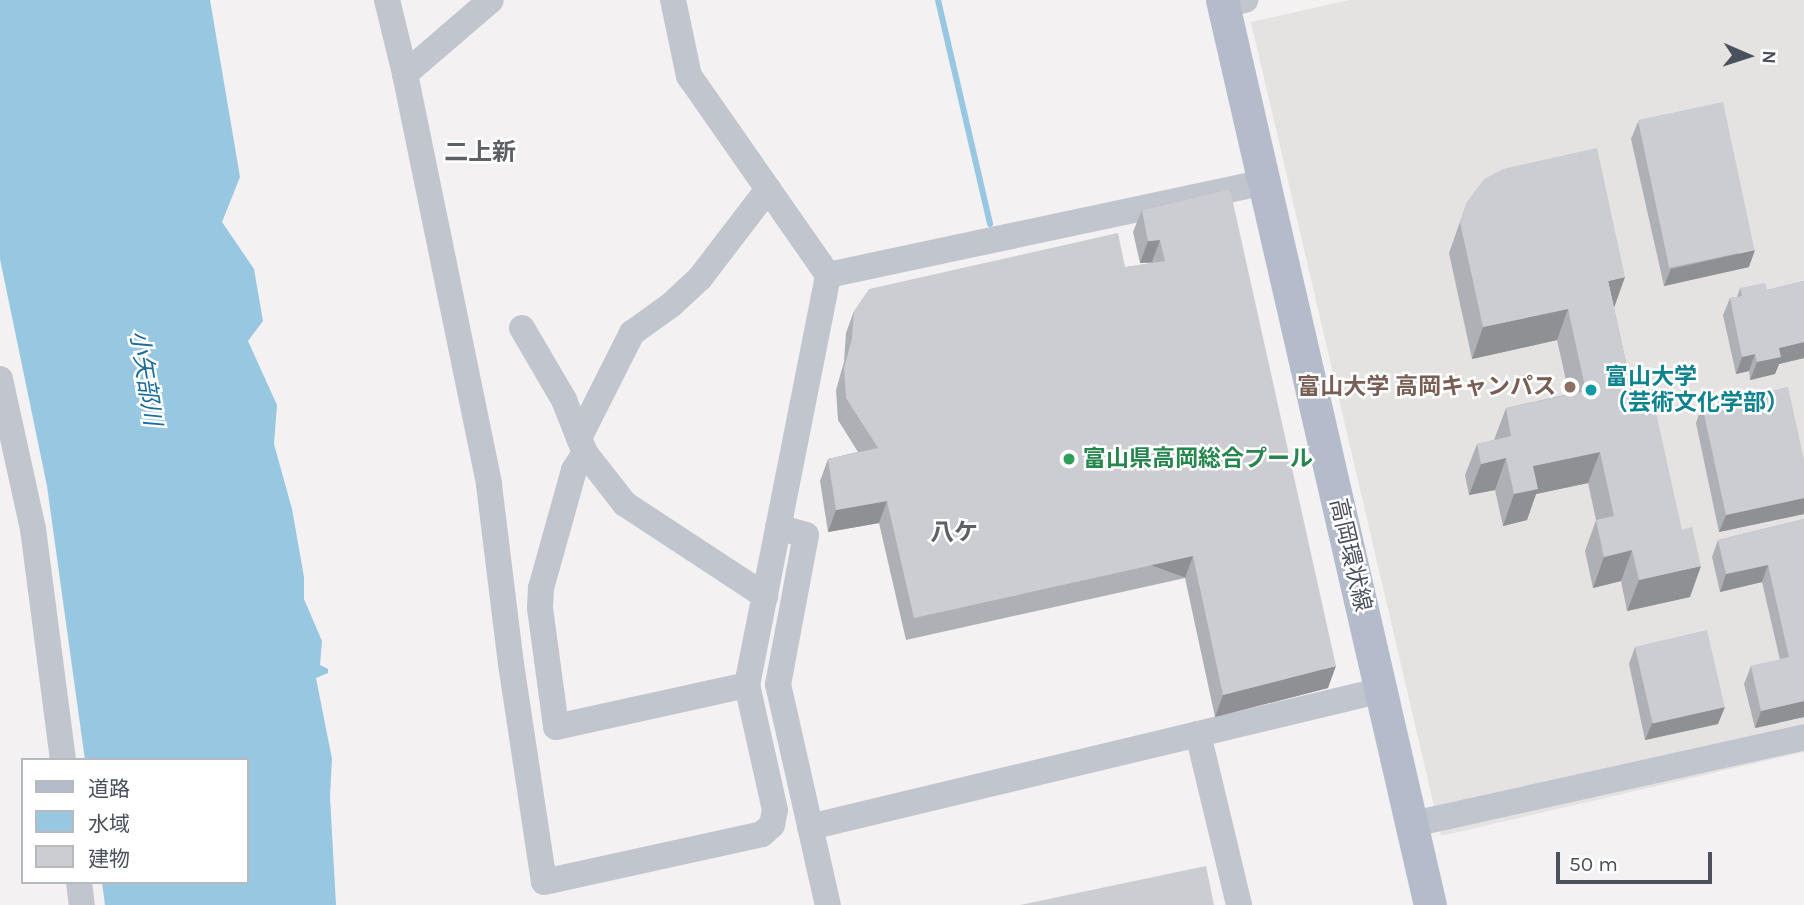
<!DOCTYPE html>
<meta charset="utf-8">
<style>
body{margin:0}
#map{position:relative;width:1804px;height:905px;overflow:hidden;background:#f3f1f1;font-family:Karla,"Noto Sans JP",sans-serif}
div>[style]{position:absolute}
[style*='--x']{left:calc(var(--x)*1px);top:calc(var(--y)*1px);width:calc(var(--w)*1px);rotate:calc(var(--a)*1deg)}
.education>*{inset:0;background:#e4e3e2}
.water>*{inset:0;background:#98c7e2}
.stream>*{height:6px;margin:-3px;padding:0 3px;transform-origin:3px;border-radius:3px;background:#98c7e2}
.minor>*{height:26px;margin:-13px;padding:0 13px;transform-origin:13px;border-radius:13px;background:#c1c6ce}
.major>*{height:33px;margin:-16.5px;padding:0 16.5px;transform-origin:16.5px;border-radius:16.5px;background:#b4bccc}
.wall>*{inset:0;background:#afb0b5}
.shaded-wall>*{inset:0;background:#8f9094;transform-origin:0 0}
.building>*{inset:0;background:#cccdd3;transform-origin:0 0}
.dots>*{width:19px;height:19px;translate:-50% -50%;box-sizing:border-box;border:4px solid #fff;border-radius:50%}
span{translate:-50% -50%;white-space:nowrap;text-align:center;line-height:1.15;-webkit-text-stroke:5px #fff;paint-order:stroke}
.culture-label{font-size:23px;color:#0d838f;font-weight:700}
.left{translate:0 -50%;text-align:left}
.education-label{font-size:23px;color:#785e54;font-weight:700}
.right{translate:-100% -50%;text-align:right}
.leisure-label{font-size:23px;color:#27864d;font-weight:700}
.street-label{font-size:23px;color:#4b515c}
.neighbourhood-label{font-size:24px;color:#5e6065;font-weight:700}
.water-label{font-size:24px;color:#1e6d9c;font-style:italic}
.legend{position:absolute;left:21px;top:758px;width:228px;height:126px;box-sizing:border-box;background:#fff;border:2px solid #b7b9be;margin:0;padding:9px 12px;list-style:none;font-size:21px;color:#4b515c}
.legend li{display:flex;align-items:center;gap:14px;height:35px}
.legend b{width:35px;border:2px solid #b7b9be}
.north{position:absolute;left:1713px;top:21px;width:70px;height:70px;-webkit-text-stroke:5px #fff;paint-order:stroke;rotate:93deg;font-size:19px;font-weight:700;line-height:28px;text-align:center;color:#4b515c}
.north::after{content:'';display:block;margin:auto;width:24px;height:32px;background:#4b515c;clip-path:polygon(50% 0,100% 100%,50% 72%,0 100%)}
.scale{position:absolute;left:1556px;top:852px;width:156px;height:32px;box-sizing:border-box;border:4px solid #4b515c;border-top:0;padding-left:9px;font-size:21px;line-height:24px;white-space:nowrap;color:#4b515c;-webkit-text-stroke:5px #fff;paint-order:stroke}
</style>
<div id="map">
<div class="education">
<div style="clip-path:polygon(1349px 0,1804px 0,1804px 752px,1441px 836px,1251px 22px)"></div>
</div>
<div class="water">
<div style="clip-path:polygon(0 0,210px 0,240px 177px,222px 222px,254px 269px,263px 321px,248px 341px,277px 405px,274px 444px,292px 509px,304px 577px,304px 599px,322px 641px,320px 665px,328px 669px,328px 673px,316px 678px,332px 759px,330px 797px,336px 905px,105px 905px,102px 882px,247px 882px,247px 760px,85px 760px,47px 486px,0 259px)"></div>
</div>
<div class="stream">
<div style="--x:938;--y:0;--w:230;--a:76.9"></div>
</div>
<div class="minor">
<div style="--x:387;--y:0;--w:76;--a:76.3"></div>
<div style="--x:405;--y:74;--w:419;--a:78.4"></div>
<div style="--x:489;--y:485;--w:180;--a:83"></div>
<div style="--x:511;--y:664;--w:220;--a:81.4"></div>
<div style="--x:544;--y:882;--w:223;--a:-12.4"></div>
<div style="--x:762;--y:834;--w:13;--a:-42"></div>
<div style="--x:772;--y:825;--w:15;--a:-79"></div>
<div style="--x:775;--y:810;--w:128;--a:-102.6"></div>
<div style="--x:747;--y:685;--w:418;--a:-78.8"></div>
<div style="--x:828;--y:275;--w:243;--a:-124.9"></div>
<div style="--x:689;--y:76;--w:78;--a:-101.9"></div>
<div style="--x:1223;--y:5;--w:23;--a:-13"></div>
<div style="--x:405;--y:74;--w:113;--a:-40.7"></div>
<div style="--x:828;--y:275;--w:446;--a:-12"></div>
<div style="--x:522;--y:328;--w:83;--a:59.7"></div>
<div style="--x:564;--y:400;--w:57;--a:68.4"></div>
<div style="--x:585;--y:453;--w:65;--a:51.9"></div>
<div style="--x:625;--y:504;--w:168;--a:33.3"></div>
<div style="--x:0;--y:379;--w:154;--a:77.6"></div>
<div style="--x:33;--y:529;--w:233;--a:82.6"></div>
<div style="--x:579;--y:438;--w:118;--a:-63.2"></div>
<div style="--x:632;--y:333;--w:48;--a:-35.7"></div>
<div style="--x:671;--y:305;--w:40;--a:-43"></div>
<div style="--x:700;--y:278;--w:112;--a:-52.6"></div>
<div style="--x:585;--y:453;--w:20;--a:123"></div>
<div style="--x:574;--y:470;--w:123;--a:105.6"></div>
<div style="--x:541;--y:588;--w:20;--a:93"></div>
<div style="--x:540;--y:608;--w:120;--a:82.3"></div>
<div style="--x:556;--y:727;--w:196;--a:-12.4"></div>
<div style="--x:778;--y:527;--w:29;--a:16"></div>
<div style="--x:806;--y:535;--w:152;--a:100.6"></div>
<div style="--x:778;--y:684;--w:227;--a:77.3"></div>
<div style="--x:1198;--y:734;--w:176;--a:76.5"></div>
<div style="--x:1413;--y:824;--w:401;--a:-12.5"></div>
<div style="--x:810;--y:827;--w:588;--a:-13.47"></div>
<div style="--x:79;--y:882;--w:23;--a:83"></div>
</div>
<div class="major">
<div style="--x:1222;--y:0;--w:929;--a:77.06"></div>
</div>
<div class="wall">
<div style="clip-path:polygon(1638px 122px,1749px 267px,1664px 286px,1631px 139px)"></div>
<div style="clip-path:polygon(1230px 189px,1328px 688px,1215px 717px,1185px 578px,906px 640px,879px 523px,828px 532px,820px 481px,828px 459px,858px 452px,838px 420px,836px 390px,844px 362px,846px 333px,854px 311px,1152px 263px,1140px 263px,1133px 232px,1142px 210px)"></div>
<div style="clip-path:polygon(1467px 202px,1614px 308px,1635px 403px,1690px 597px,1627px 611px,1621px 581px,1593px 588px,1585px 551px,1596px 520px,1588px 483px,1536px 494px,1527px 520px,1503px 526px,1495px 490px,1469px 495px,1465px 475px,1477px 444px,1494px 440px,1506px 408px,1569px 394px,1557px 340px,1472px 359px,1449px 253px)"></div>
<div style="clip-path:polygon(1804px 281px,1804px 358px,1779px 364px,1775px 374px,1750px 380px,1749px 371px,1736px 374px,1723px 315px,1730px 298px,1737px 297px,1740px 288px,1767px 290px)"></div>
<div style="clip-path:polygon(1702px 405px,1804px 460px,1804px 514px,1719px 532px,1696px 423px)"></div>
<div style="clip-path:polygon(1804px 519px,1804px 717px,1755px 728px,1744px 684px,1751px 666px,1780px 660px,1762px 582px,1720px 592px,1712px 557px,1718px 540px)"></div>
<div style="clip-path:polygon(1635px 647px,1718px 724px,1645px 740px,1629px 664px)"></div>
</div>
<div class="shaded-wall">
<div style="clip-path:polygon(1160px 240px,1152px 262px,1140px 263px,1148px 241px)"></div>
<div style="clip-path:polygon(1755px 250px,1749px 267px,1664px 286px,1671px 269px)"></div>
<div style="clip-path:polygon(1625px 277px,1614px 308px,1608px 281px)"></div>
<div style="clip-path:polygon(1568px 309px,1557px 340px,1472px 359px,1483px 327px)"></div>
<div style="clip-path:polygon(1804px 342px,1804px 358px,1779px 364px,1775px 374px,1750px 380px,1757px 362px,1779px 348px)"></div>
<div style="clip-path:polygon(1755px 354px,1749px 371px,1736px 374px,1742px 357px)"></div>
<div style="clip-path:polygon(1600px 452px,1588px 483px,1536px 494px,1527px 520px,1503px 526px,1514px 494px,1533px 466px)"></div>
<div style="clip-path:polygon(1506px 458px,1495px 490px,1469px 495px,1481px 464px)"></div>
<div style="clip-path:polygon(1804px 498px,1804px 514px,1719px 532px,1726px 515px)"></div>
<div style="clip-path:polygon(887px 501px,879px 523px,828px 532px,836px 510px)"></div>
<div style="clip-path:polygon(1632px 550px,1621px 581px,1593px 588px,1604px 557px)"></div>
<div style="left:1193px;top:556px;width:23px;height:286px;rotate:110deg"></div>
<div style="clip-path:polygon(1768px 565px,1762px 582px,1720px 592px,1726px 574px)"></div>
<div style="clip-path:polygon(1701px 566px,1690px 597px,1627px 611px,1639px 580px)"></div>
<div style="clip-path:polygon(1336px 666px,1328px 688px,1215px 717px,1223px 695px)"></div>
<div style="clip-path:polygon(1804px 701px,1804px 717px,1755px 728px,1761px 711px)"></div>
<div style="clip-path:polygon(1725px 707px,1718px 724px,1645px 740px,1652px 723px)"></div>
</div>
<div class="building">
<div style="left:1723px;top:102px;width:151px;height:87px;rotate:78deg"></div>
<div style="clip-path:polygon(1597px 148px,1625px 277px,1608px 281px,1635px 403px,1653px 399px,1682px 530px,1692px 527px,1701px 566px,1639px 580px,1632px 550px,1604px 557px,1596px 520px,1614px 516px,1600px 452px,1533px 466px,1538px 489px,1514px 494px,1506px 458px,1481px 464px,1477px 444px,1511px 436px,1506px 408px,1586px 391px,1568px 309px,1483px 327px,1460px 222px,1467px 202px,1484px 179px,1503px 169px)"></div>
<div style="clip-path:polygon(1230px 189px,1336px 666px,1223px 695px,1193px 556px,914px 618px,887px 501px,836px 510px,828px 459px,878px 448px,846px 398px,844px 368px,852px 339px,854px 311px,869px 289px,1118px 233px,1125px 267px,1165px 261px,1160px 240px,1148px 241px,1142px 210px)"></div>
<div style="clip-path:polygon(1804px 281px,1804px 342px,1779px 348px,1781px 357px,1757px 362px,1755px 354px,1742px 357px,1730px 298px,1742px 296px,1740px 288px,1765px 283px,1767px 290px)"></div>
<div style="clip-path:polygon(1788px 387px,1804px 460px,1804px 498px,1726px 515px,1702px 405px)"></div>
<div style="clip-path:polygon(1804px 519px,1804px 701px,1761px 711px,1751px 666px,1789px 657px,1768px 565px,1726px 574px,1718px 540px)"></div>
<div style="left:1707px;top:630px;width:79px;height:74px;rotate:77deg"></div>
<div style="clip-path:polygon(1206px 866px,1214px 905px,1020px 905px)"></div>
</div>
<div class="dots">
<div style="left:1570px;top:387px;background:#8d6e63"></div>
<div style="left:1591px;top:390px;background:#0f9aa8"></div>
<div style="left:1069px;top:459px;background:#2e9e5b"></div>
</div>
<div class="culture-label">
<span class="left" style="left:1605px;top:390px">富山大学<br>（芸術文化学部）</span>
</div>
<div class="education-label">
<span class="right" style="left:1556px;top:387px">富山大学 高岡キャンパス</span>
</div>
<div class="leisure-label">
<span class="left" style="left:1083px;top:459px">富山県高岡総合プール</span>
</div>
<div class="street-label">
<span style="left:1350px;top:555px;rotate:77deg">高岡環状線</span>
</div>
<div class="neighbourhood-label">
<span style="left:480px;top:153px">二上新</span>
<span style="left:954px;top:533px">八ケ</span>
</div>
<div class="water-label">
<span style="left:145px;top:378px;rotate:81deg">小矢部川</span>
</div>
<ul class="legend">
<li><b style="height:9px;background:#b4bccc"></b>道路</li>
<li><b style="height:19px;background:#98c7e2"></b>水域</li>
<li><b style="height:19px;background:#cccdd3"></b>建物</li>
</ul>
<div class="north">N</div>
<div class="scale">50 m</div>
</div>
